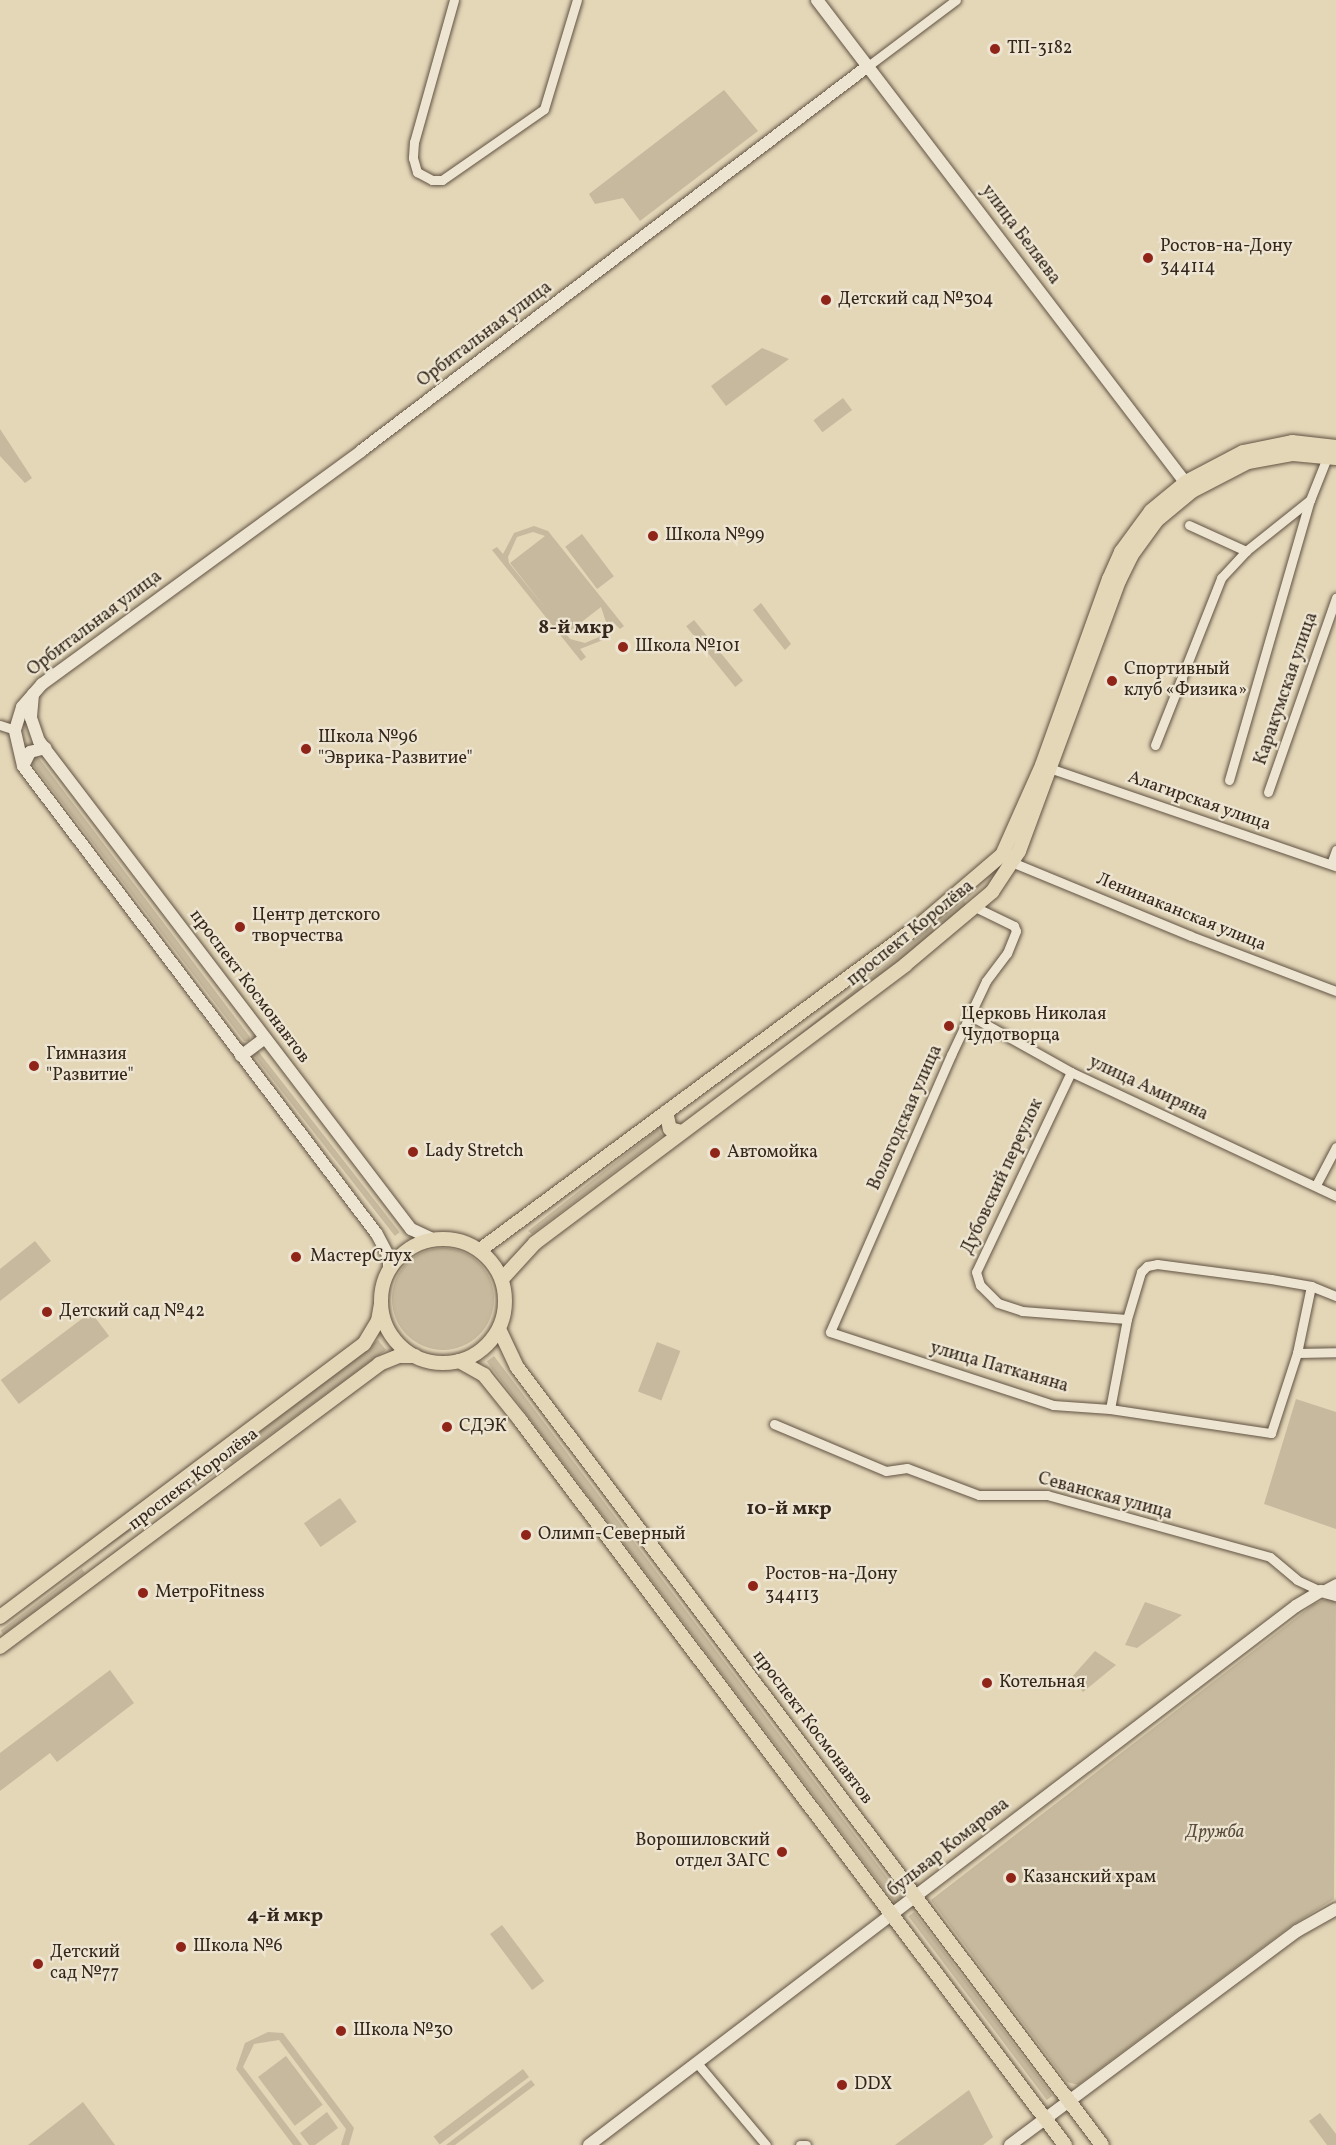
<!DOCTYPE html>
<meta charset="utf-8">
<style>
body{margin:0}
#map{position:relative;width:1336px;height:2145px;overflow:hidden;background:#e4d7b8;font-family:Vollkorn,serif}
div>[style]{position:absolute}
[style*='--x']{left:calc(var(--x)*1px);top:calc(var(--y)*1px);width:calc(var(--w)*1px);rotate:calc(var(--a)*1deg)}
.green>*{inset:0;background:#c6b99d;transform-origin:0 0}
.round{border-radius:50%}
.roads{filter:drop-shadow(0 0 2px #615343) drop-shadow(0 0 2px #615343)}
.street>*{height:9px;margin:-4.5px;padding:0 4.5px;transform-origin:4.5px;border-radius:4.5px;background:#ede5d1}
.secondary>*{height:12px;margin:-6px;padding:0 6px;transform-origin:6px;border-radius:6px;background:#ede5d1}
.primary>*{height:14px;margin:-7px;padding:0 7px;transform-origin:7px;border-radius:7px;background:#e4d7b8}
.primary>.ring{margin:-7px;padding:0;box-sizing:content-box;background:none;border:14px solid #e4d7b8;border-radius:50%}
.dots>*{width:16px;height:16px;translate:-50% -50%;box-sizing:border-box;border:3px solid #ede5d1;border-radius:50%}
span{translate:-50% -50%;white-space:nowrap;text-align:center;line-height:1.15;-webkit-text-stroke:4.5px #ede5d1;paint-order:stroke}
.poi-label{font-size:18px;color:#35271c}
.left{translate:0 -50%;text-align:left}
.right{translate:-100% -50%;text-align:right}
.street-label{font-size:18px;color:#35271c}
.park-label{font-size:18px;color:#594c3c;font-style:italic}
.neighbourhood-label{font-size:20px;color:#35271c;font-weight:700}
</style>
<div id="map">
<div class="green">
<div style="clip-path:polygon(724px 90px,758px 131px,640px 221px,623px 198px,595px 204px,589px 194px)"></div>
<div style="clip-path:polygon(762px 348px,789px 359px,726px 406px,711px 386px)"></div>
<div style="left:843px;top:398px;width:15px;height:37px;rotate:53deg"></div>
<div style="clip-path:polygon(0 429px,32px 478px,25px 483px,0 456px)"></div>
<div style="clip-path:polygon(evenodd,534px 526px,548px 531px,624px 626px,620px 629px,612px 621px,603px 640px,580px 649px,586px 657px,581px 661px,492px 550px,497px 547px,503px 554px,514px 533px,534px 526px,533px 532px,545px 536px,510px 563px,546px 609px,509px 563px,508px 557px,517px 537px,533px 532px,534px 526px,601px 607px,606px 622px,599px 637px,585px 643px,570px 639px,566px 634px,601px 607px)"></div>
<div style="left:582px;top:534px;width:53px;height:21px;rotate:53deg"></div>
<div style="clip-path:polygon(761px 603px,791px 644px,785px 650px,753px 610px)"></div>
<div style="left:694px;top:620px;width:78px;height:10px;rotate:51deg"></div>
<div style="clip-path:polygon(34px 757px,38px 757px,250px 1037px,249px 1041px,244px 1041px,31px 762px)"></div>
<div style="left:964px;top:901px;width:6px;height:364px;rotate:51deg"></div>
<div style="left:258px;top:1051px;width:230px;height:6px;rotate:52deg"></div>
<div style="clip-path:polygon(658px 1129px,662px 1136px,532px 1234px,528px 1231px)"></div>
<div style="clip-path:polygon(35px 1241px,51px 1261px,0 1301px,0 1269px)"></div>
<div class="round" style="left:392px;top:1248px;width:102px;height:102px"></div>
<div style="left:91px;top:1312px;width:30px;height:113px;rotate:53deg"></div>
<div style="clip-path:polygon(378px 1340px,386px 1350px,232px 1463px,227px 1457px)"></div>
<div style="left:657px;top:1342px;width:25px;height:53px;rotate:21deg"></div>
<div style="left:494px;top:1356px;width:680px;height:9px;rotate:53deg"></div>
<div style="clip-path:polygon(1296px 1399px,1336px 1412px,1336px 1529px,1264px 1504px)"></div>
<div style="left:217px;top:1464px;width:7px;height:157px;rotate:56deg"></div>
<div style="left:340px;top:1498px;width:29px;height:44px;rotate:55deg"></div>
<div style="left:82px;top:1569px;width:5px;height:102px;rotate:53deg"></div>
<div style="clip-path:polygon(1329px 1598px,1336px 1600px,1334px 1899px,1291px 1926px,1078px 2085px,1067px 2082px,931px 1900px,1314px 1604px)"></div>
<div style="clip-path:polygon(1145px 1602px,1182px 1615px,1137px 1648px,1125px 1645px)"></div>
<div style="clip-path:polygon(1095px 1651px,1116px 1665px,1083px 1692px,1071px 1678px)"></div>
<div style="clip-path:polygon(110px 1670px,134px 1703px,57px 1762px,50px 1753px,0 1791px,0 1753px)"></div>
<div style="left:914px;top:1912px;width:230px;height:7px;rotate:53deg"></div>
<div style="left:502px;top:1925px;width:70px;height:15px;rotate:53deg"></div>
<div style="clip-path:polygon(268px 2032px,283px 2033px,354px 2128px,349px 2145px,341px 2145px,346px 2129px,279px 2040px,254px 2044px,243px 2067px,302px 2145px,293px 2145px,236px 2069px,245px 2043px)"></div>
<div style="left:286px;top:2056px;width:61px;height:35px;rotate:53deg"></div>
<div style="left:523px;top:2069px;width:10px;height:112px;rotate:53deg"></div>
<div style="clip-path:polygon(531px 2080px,535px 2085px,455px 2145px,446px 2145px)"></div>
<div style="clip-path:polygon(969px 2090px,993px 2137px,983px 2145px,895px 2145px)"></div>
<div style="clip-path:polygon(83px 2102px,115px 2145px,28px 2145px)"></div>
<div style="clip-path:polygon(327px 2112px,338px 2128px,315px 2145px,309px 2145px,300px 2133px)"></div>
<div style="clip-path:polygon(1320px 2113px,1336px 2134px,1336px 2145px,1327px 2145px,1309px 2121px)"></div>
</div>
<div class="roads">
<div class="street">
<div style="--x:454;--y:0;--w:148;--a:105.7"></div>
<div style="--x:414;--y:142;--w:16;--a:94"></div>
<div style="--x:413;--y:158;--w:15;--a:74"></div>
<div style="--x:417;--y:172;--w:17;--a:28"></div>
<div style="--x:432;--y:180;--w:10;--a:0"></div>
<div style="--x:442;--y:180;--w:124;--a:-34.8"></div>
<div style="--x:544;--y:109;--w:114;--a:-73.2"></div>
<div style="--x:868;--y:66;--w:110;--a:-36.9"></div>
<div style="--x:1189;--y:525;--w:63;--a:24.5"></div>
<div style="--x:0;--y:725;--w:16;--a:18"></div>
<div style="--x:1155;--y:745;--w:180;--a:-68.4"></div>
<div style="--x:1221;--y:578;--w:37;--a:-47"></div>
<div style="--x:1246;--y:551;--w:82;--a:-38.6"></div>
<div style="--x:1052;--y:769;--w:300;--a:18.9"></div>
<div style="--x:1229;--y:780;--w:291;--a:-73.9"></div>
<div style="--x:1310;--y:500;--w:48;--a:-68.2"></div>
<div style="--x:1268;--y:792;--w:206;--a:-70.7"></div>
<div style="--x:1014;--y:863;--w:191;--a:22.4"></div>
<div style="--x:1191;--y:936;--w:155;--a:20.8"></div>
<div style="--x:1331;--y:864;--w:15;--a:-70"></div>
<div style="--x:977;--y:908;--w:41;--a:25.9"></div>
<div style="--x:1014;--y:926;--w:5;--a:68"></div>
<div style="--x:1016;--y:931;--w:24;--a:112"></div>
<div style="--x:1007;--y:953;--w:35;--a:127"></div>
<div style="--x:986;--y:981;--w:82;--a:115.3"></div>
<div style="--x:951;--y:1055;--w:302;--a:113.6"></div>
<div style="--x:830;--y:1332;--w:235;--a:18.1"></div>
<div style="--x:1053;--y:1405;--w:57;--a:4"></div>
<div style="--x:1110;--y:1409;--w:163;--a:8.5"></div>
<div style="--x:1271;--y:1433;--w:84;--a:-72"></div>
<div style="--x:1297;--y:1353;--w:68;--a:-78.2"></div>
<div style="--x:971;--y:1016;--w:115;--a:29.2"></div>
<div style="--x:1071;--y:1072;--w:293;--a:25.1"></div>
<div style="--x:1071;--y:1072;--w:221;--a:115.4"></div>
<div style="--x:976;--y:1272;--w:14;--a:73"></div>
<div style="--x:980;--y:1285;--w:25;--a:45"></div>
<div style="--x:998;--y:1303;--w:25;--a:18"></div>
<div style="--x:1022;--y:1311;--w:105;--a:4.4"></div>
<div style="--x:1316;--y:1185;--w:43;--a:-62.2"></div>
<div style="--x:1297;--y:1353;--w:39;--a:-1"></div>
<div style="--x:1110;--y:1409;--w:92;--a:-79.3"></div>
<div style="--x:1127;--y:1319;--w:49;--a:-73.4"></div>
<div style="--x:1141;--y:1272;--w:8;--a:-45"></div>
<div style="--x:1147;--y:1266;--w:10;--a:-11"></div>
<div style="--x:1157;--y:1264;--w:115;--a:7.5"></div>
<div style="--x:1271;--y:1279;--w:41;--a:9.9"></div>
<div style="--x:1311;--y:1286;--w:27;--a:22"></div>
<div style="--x:774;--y:1424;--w:121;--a:22.8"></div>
<div style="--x:886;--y:1471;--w:21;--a:-8"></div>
<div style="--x:907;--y:1468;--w:77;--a:20.6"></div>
<div style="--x:979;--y:1495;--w:68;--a:0"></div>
<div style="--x:1047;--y:1495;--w:231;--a:15.5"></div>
<div style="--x:1270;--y:1557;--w:35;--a:40"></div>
<div style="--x:1297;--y:1580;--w:26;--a:25"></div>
<div style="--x:1321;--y:1591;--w:17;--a:-28"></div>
<div style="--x:697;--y:2063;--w:107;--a:49.9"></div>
<div style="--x:800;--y:2145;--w:6;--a:0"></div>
</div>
<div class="secondary">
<div style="--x:817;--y:0;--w:616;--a:52.65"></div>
<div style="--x:33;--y:694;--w:24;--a:95"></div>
<div style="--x:31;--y:718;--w:24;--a:71"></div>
<div style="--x:39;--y:741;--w:614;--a:52.68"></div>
<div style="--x:411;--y:1229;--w:23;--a:25"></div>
<div style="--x:23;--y:766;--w:16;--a:-63"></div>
<div style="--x:30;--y:752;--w:16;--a:-15"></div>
<div style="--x:241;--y:1056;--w:30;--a:-37"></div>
<div style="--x:389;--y:1269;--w:12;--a:-90"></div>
<div style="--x:389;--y:1257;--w:27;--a:-118"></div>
<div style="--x:376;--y:1233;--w:585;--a:-127.09"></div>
<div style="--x:23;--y:766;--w:37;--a:-103"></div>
<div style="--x:15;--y:730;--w:24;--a:-73"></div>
<div style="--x:22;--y:707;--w:30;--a:-49"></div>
<div style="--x:42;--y:684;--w:395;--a:-36.1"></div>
<div style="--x:361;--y:451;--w:637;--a:-37.21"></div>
<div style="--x:589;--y:2145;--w:889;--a:-37.32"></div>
<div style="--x:1296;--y:1606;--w:29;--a:-31"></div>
<div style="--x:1321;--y:1591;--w:16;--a:15"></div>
<div style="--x:1010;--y:2145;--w:358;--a:-36.7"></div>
<div style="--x:1297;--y:1931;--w:45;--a:-29.4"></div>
</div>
<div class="primary">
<div style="--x:666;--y:1112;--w:17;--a:77"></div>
<div style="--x:670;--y:1129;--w:11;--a:15"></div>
<div class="ring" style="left:381px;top:1239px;width:110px;height:110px"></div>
<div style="--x:480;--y:1250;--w:550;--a:-36.49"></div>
<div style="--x:922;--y:923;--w:105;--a:-40.4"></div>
<div style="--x:1002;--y:855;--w:98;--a:-66"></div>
<div style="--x:1042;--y:765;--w:198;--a:-70.2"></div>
<div style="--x:1109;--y:579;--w:30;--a:-66"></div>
<div style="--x:1121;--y:552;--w:51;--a:-53.8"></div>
<div style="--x:1151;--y:511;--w:45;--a:-39.6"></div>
<div style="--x:1186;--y:482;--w:64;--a:-27.8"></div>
<div style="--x:1243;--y:452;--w:50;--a:-11.5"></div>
<div style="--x:1292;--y:442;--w:44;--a:6.5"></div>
<div style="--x:502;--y:1279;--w:49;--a:-47.5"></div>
<div style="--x:535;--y:1243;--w:463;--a:-36.9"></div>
<div style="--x:905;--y:965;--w:114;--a:-40"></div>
<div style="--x:992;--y:892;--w:49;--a:-56.6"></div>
<div style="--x:1019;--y:851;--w:288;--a:-69.7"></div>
<div style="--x:1119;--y:581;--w:28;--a:-64"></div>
<div style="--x:1131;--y:556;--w:44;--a:-54.2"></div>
<div style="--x:1157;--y:520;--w:45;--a:-39.6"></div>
<div style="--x:1192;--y:491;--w:63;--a:-27.4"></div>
<div style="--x:1248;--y:462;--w:46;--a:-10.1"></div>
<div style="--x:1293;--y:454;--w:43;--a:5.3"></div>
<div style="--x:499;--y:1329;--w:42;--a:64.7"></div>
<div style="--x:517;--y:1367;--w:973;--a:53.06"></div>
<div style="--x:459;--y:1361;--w:29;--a:29"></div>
<div style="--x:484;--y:1375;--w:58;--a:51.3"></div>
<div style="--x:520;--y:1420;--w:907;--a:53.07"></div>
<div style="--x:0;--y:1617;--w:455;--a:-36.9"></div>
<div style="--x:364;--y:1344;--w:27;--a:-59"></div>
<div style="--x:378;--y:1321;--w:17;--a:-80"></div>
<div style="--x:0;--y:1647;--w:473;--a:-36.7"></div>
<div style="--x:379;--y:1364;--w:22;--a:-22"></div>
<div style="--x:399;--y:1356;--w:16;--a:0"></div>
</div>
</div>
<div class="dots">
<div style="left:995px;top:49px;background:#8f2418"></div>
<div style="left:1148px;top:258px;background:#8f2418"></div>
<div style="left:826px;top:300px;background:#8f2418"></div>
<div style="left:653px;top:536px;background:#8f2418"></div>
<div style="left:623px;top:647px;background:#8f2418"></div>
<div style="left:1112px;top:681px;background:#8f2418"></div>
<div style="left:306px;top:749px;background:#8f2418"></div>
<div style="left:240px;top:927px;background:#8f2418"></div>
<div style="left:949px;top:1026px;background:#8f2418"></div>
<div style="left:34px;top:1066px;background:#8f2418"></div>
<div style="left:413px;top:1152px;background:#8f2418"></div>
<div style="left:715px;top:1153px;background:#8f2418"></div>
<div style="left:296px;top:1257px;background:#8f2418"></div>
<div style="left:47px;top:1312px;background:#8f2418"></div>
<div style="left:447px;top:1427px;background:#8f2418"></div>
<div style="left:526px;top:1535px;background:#8f2418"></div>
<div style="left:753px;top:1586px;background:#8f2418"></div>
<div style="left:143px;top:1593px;background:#8f2418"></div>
<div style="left:987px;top:1683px;background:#8f2418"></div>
<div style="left:782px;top:1852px;background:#8f2418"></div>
<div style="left:1011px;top:1878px;background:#8f2418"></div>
<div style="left:181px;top:1947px;background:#8f2418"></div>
<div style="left:38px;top:1964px;background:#8f2418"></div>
<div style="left:341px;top:2031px;background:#8f2418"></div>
<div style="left:842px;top:2085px;background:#8f2418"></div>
</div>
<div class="poi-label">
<span class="left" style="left:1007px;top:49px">ТП-3182</span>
<span class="left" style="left:1160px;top:258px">Ростов-на-Дону<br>344114</span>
<span class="left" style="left:838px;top:300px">Детский сад №304</span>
<span class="left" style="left:665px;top:536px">Школа №99</span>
<span class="left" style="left:635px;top:647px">Школа №101</span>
<span class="left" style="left:1124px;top:681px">Спортивный<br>клуб «Физика»</span>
<span class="left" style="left:318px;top:749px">Школа №96<br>"Эврика-Развитие"</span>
<span class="left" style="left:252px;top:927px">Центр детского<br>творчества</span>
<span class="left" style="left:961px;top:1026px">Церковь Николая<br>Чудотворца</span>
<span class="left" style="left:46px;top:1066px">Гимназия<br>"Развитие"</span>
<span class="left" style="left:425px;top:1152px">Lady Stretch</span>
<span class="left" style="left:727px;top:1153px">Автомойка</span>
<span class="left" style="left:310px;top:1257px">МастерСлух</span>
<span class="left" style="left:59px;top:1312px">Детский сад №42</span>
<span class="left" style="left:459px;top:1427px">СДЭК</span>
<span class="left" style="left:538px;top:1535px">Олимп-Северный</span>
<span class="left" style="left:765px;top:1586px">Ростов-на-Дону<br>344113</span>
<span class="left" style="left:155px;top:1593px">МетроFitness</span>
<span class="left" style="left:999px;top:1683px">Котельная</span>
<span class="right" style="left:770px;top:1852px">Ворошиловский<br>отдел ЗАГС</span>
<span class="left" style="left:1023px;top:1878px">Казанский храм</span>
<span class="left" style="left:193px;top:1947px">Школа №6</span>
<span class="left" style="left:50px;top:1964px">Детский<br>сад №77</span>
<span class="left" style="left:353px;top:2031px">Школа №30</span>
<span class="left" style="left:854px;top:2085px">DDX</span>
</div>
<div class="street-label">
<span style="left:1020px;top:235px;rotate:53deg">улица Беляева</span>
<span style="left:485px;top:335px;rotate:-37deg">Орбитальная улица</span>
<span style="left:95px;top:624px;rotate:-37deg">Орбитальная улица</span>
<span style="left:1287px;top:689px;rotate:-71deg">Каракумская улица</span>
<span style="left:1199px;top:802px;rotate:19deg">Алагирская улица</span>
<span style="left:1181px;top:913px;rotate:22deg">Ленинаканская улица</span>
<span style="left:911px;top:934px;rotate:-39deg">проспект Королёва</span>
<span style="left:249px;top:987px;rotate:53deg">проспект Космонавтов</span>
<span style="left:1148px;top:1089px;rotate:25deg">улица Амиряна</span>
<span style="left:906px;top:1118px;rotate:-66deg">Вологодская улица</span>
<span style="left:1003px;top:1177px;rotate:-65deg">Дубовский переулок</span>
<span style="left:999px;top:1368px;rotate:16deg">улица Патканяна</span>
<span style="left:194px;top:1480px;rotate:-37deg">проспект Королёва</span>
<span style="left:1105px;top:1497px;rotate:15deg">Севанская улица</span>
<span style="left:812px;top:1728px;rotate:53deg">проспект Космонавтов</span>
<span style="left:949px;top:1848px;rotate:-38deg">бульвар Комарова</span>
</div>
<div class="park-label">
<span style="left:1215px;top:1833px">Дружба</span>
</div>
<div class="neighbourhood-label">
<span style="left:576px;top:628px">8-й мкр</span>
<span style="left:789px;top:1509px">10-й мкр</span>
<span style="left:285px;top:1916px">4-й мкр</span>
</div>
</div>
